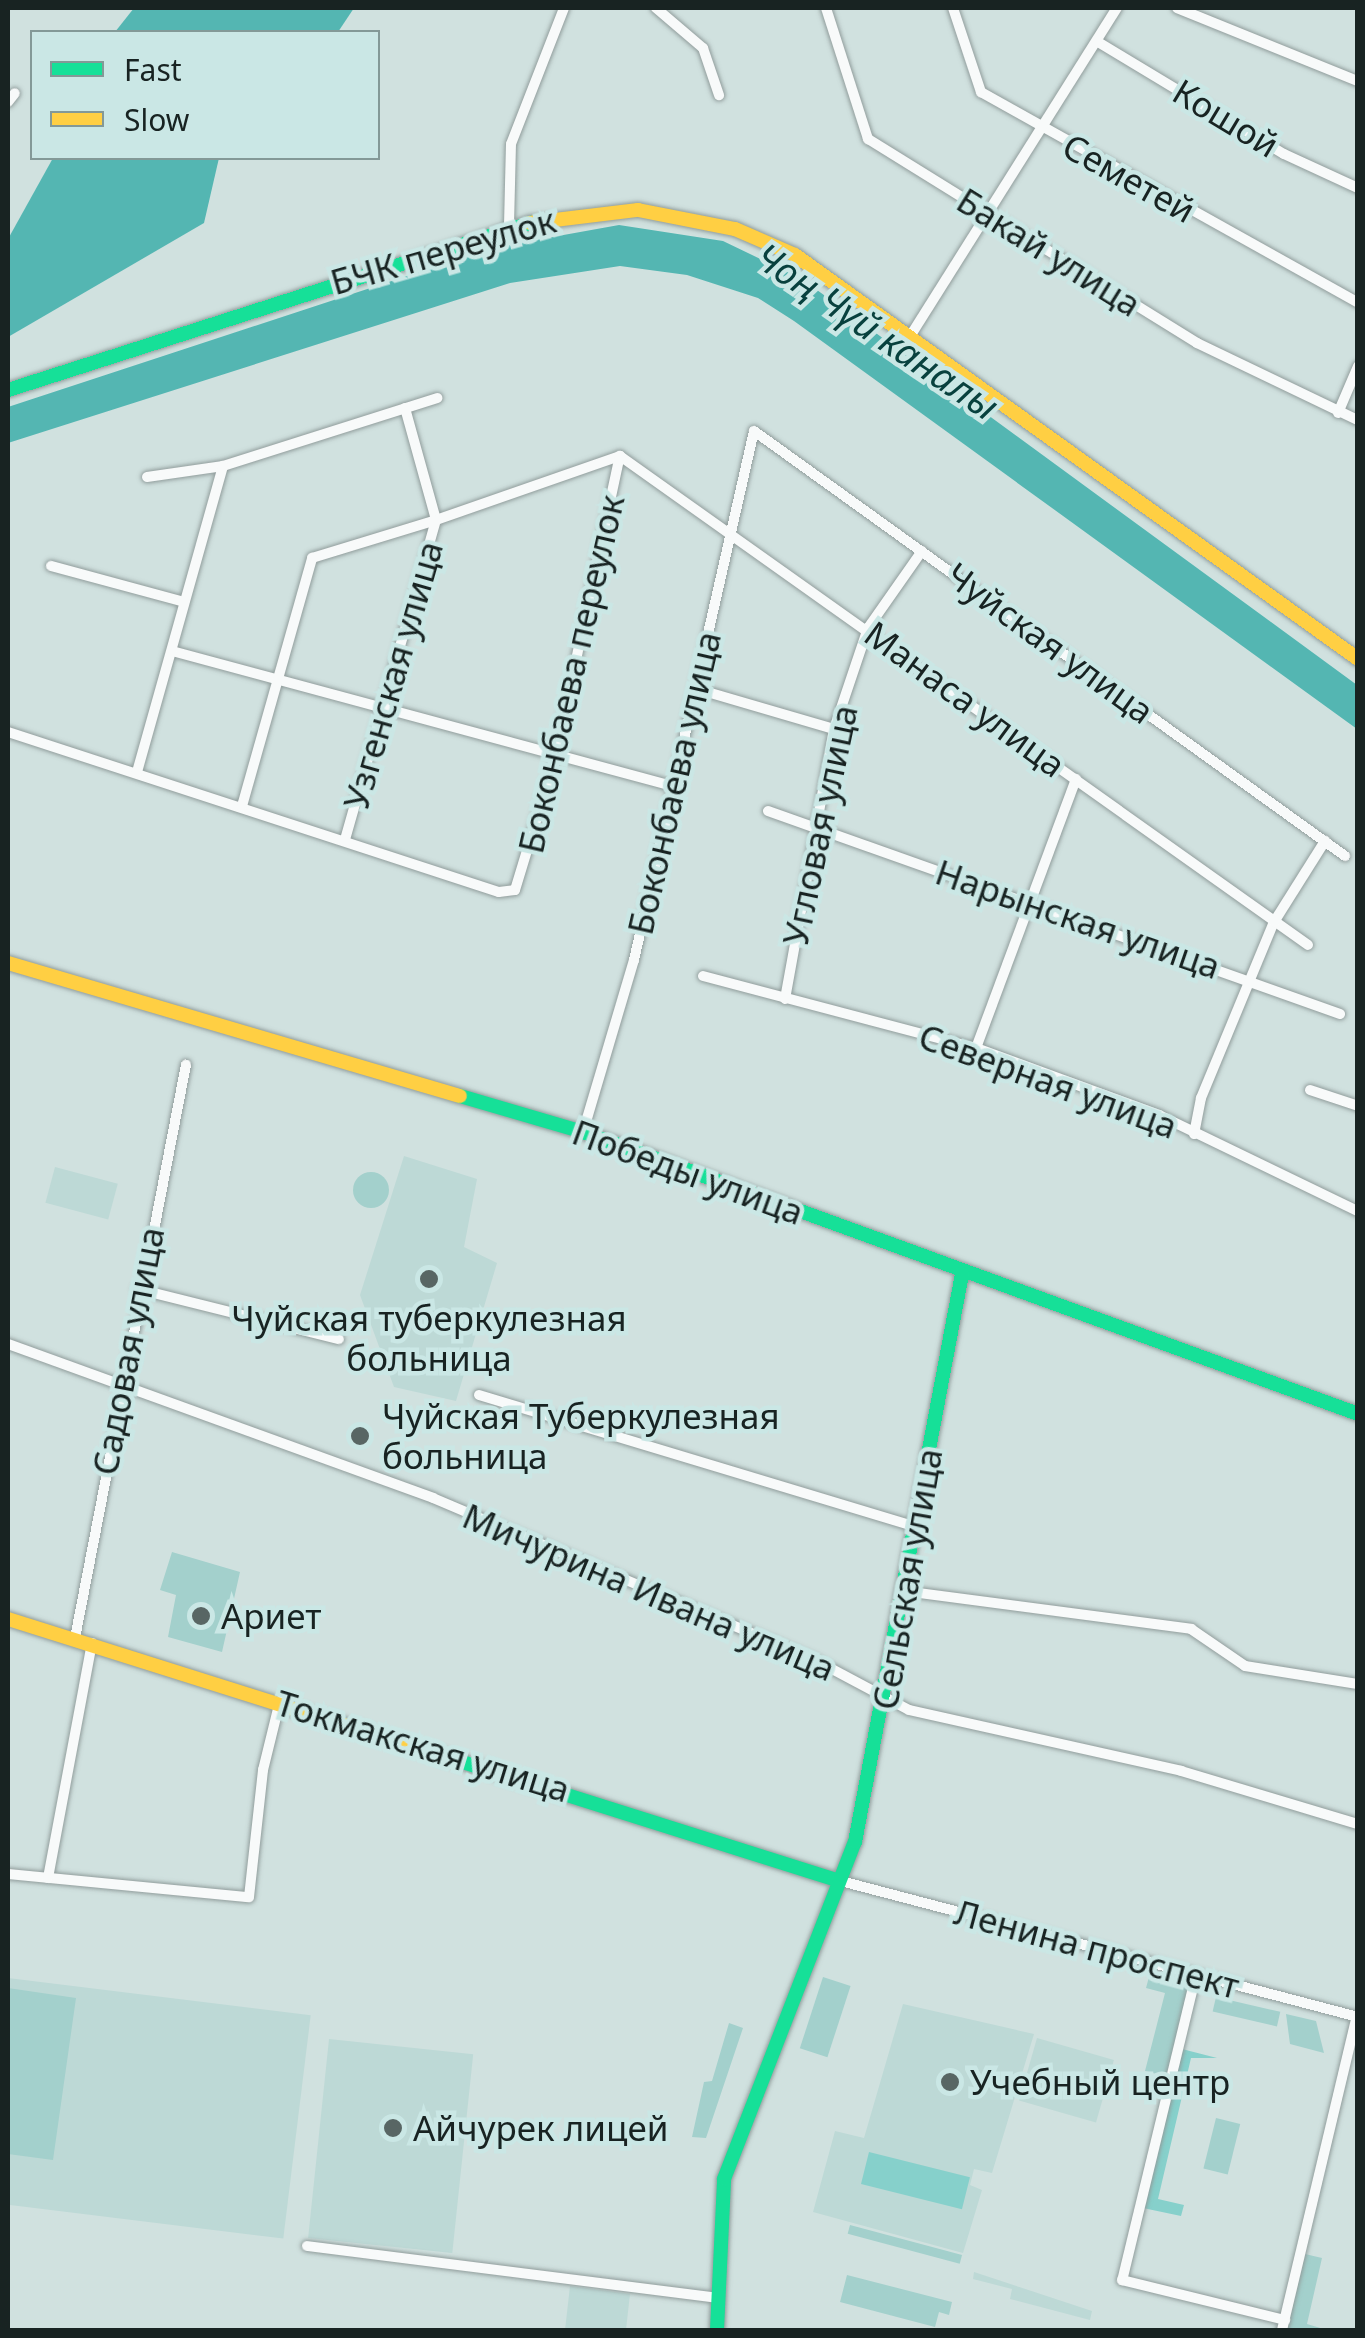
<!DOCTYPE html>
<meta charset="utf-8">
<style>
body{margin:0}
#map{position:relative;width:1365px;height:2338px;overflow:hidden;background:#d0e1df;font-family:"Noto Sans",sans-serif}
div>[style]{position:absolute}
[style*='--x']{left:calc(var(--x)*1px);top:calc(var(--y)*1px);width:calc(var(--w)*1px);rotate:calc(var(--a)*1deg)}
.built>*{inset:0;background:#bdd9d6;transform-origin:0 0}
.green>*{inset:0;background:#a3d0cc;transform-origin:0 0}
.round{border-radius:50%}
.forest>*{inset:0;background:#86d0cb;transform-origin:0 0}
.water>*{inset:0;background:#54b6b2}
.roads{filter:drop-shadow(0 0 2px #919d9c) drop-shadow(0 0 2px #919d9c)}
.street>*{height:10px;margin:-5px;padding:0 5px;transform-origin:5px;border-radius:5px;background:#f8fafa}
.fast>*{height:14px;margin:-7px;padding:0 7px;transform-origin:7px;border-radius:7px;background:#16e098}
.slow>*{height:14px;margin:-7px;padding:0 7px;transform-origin:7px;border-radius:7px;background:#ffcf43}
.dots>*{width:28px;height:28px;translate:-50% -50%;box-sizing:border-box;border:5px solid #cae7e5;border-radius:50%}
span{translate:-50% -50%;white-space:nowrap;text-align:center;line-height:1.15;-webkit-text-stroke:9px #cae7e5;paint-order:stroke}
.street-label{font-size:35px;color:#182322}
.poi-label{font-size:35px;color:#182322}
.left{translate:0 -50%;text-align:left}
.water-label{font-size:38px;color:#08413e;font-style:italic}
.frame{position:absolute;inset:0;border:10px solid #182322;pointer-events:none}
.legend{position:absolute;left:30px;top:30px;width:350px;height:130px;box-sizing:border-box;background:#cae7e5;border:2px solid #839997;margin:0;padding:12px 18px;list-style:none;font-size:30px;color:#182322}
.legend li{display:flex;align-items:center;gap:20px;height:50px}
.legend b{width:50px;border:2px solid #839997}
</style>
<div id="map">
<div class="built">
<div style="clip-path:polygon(404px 1156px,477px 1179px,464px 1247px,497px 1263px,456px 1401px,394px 1387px,360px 1295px)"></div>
<div style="left:55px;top:1167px;width:65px;height:37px;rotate:15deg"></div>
<div style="left:8px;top:1978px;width:305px;height:225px;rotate:7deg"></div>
<div style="clip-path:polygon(903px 2004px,1034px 2034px,992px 2173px,974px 2169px,970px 2185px,982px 2190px,963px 2253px,813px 2212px,835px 2131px,864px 2138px)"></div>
<div style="left:1037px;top:2038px;width:80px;height:65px;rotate:16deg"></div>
<div style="left:329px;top:2039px;width:145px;height:200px;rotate:6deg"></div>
<div style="clip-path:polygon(974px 2272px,1092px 2311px,1090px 2320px,1010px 2299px,1012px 2289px,973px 2279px)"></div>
<div style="clip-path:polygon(570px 2286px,630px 2294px,626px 2330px,565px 2330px)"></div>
</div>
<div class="green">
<div class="round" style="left:353px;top:1172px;width:36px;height:36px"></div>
<div style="clip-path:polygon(172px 1552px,240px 1572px,222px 1652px,168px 1637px,176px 1595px,160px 1590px)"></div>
<div style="left:823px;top:1977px;width:29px;height:75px;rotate:18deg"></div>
<div style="clip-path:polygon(1149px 1977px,1191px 1987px,1168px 2077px,1145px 2071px,1165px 1993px,1146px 1988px)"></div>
<div style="clip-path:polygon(8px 1988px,76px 1998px,53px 2160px,8px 2154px)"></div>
<div style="left:1216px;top:1997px;width:66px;height:15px;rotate:13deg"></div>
<div style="clip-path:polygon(1286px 2014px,1316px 2021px,1324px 2053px,1290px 2044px)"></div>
<div style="clip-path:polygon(729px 2023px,743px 2028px,706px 2138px,692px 2137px,704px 2082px,712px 2081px)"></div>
<div style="left:1216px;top:2118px;width:25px;height:52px;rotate:14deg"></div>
<div style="left:850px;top:2225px;width:116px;height:9px;rotate:15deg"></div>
<div style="clip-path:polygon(1305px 2254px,1322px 2258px,1307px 2324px,1327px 2330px,1287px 2330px)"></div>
<div style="clip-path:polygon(847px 2275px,952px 2302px,949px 2315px,939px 2312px,935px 2327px,840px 2302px)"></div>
</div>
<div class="forest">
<div style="clip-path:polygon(1182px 2049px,1217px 2058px,1191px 2058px,1158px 2199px,1184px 2205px,1181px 2216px,1143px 2208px)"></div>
<div style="left:869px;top:2152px;width:104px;height:33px;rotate:14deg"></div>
</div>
<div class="water">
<div style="clip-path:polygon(134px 8px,354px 8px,338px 32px,115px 32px)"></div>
<div style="clip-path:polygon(53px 158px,219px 158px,204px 223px,8px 337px,8px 239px)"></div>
<div style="clip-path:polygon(619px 225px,723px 241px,802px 279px,1357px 685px,1357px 729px,794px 321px,758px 298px,687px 275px,620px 266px,510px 283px,8px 443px,8px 407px,492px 248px)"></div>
</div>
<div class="roads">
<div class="street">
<div style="--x:656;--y:8;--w:62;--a:40.4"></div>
<div style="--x:703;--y:48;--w:50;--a:71.2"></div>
<div style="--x:826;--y:8;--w:138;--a:72.2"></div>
<div style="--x:868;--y:139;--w:387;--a:31.8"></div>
<div style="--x:1197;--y:343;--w:178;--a:25.6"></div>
<div style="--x:953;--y:8;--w:89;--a:71.6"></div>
<div style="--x:981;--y:92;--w:432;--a:29.2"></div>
<div style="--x:1177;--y:8;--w:195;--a:22"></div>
<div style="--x:1098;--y:42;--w:217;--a:31.1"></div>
<div style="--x:1284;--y:154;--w:81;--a:24.7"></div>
<div style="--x:8;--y:102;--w:11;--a:-52"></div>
<div style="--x:509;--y:225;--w:81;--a:-88.6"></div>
<div style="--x:511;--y:144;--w:146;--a:-68.7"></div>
<div style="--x:909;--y:338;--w:390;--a:-57.8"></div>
<div style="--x:405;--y:408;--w:116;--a:74.5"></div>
<div style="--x:436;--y:520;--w:195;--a:-19.2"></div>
<div style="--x:1338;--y:413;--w:51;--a:-66.9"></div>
<div style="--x:620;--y:456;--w:844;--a:35.4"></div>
<div style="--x:147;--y:477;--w:77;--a:-8.2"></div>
<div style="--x:223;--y:466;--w:225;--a:-17.6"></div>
<div style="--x:51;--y:566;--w:138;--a:15.1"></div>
<div style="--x:172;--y:651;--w:522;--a:15.1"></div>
<div style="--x:697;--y:689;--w:143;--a:16.3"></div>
<div style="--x:8;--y:732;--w:516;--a:18.05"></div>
<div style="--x:499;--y:892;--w:16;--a:-7"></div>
<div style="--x:515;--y:890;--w:138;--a:-73.1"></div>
<div style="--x:555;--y:758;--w:309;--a:-77.9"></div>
<div style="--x:137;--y:772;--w:318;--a:-74.3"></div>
<div style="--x:242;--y:806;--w:258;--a:-74.2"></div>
<div style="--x:312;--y:558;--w:130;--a:-17"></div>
<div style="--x:436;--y:520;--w:333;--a:105.9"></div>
<div style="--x:768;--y:811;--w:607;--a:19.54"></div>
<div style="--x:703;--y:976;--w:282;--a:14.8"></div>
<div style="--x:976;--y:1048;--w:195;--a:20.1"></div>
<div style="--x:1159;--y:1115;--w:221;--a:25.8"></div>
<div style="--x:785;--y:999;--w:274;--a:-79.7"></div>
<div style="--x:834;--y:729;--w:107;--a:-71.4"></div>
<div style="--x:868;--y:628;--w:94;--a:-55"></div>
<div style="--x:976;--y:1048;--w:287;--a:-69.6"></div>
<div style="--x:1310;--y:1090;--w:51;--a:18.4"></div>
<div style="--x:583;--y:1132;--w:179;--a:-73.5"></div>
<div style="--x:634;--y:960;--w:542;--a:-77.22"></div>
<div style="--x:754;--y:431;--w:728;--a:35.72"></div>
<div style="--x:1194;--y:1134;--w:37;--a:-79"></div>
<div style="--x:1201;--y:1098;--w:191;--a:-67.5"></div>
<div style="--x:1274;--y:922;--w:96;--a:-57.8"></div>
<div style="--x:138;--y:1289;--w:207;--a:14"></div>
<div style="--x:8;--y:1344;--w:452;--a:19.9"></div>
<div style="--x:433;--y:1498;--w:415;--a:23"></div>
<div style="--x:815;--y:1660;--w:106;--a:28"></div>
<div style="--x:909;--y:1710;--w:279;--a:12.6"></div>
<div style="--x:1181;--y:1771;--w:185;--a:16.7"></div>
<div style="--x:479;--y:1395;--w:457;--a:16.8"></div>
<div style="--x:904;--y:1591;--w:290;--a:7.5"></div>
<div style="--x:1191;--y:1629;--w:65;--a:34.4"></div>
<div style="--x:1245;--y:1666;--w:114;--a:9.1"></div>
<div style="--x:75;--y:1638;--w:584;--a:-79.04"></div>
<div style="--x:8;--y:1874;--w:242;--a:5.5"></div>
<div style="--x:249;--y:1897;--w:128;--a:-83.7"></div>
<div style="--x:263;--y:1770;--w:71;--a:-76.2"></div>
<div style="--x:48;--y:1878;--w:239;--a:-79.4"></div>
<div style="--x:837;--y:1880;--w:539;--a:14.73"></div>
<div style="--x:1196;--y:1975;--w:314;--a:103.6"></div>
<div style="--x:1122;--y:2280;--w:168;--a:13.8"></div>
<div style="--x:307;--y:2246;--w:412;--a:7.2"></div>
<div style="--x:1282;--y:2330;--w:323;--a:-76.6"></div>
</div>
<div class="fast">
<div style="--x:8;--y:390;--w:548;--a:-17.74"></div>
<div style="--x:460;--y:1096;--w:128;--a:16.3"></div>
<div style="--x:583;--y:1132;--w:825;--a:19.99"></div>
<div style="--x:456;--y:1760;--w:399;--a:17.5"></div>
<div style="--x:717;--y:2330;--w:151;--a:-87.3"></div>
<div style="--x:724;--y:2179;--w:362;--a:-68.8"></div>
<div style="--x:855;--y:1842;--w:578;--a:-79.33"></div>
</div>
<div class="slow">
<div style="--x:530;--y:223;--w:109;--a:-6.9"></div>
<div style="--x:638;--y:210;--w:99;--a:11.1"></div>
<div style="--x:735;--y:229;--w:65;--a:23.4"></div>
<div style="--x:795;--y:255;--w:693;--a:35.66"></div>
<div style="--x:8;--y:963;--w:471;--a:16.4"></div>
<div style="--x:8;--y:1619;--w:470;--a:17.5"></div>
</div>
</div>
<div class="dots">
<div style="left:429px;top:1279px;background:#586664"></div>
<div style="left:360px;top:1436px;background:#586664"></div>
<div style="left:201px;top:1616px;background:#586664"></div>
<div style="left:950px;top:2082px;background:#586664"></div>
<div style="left:393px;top:2128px;background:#586664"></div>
</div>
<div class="street-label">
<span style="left:1226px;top:118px;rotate:31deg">Кошой</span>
<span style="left:1129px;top:178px;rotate:29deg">Семетей</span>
<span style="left:443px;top:251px;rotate:-16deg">БЧК переулок</span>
<span style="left:1049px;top:252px;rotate:32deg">Бакай улица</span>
<span style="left:1050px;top:643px;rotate:36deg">Чуйская улица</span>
<span style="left:571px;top:674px;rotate:-77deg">Боконбаева переулок</span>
<span style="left:393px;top:675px;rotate:-74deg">Узгенская улица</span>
<span style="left:965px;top:699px;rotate:36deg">Манаса улица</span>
<span style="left:674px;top:783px;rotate:-77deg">Боконбаева улица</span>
<span style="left:820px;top:825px;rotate:-78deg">Угловая улица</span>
<span style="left:1078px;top:919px;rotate:19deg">Нарынская улица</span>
<span style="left:1048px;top:1081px;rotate:20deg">Северная улица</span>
<span style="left:688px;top:1172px;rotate:20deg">Победы улица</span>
<span style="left:128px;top:1351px;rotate:-79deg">Садовая улица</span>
<span style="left:907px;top:1579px;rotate:-80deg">Сельская улица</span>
<span style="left:649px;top:1592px;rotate:23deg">Мичурина Ивана улица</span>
<span style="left:423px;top:1746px;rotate:17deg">Токмакская улица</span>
<span style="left:1097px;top:1949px;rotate:15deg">Ленина проспект</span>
</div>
<div class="poi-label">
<span style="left:429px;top:1338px">Чуйская туберкулезная<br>больница</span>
<span class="left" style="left:382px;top:1436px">Чуйская Туберкулезная<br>больница</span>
<span class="left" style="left:221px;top:1616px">Ариет</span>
<span class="left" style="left:970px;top:2082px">Учебный центр</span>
<span class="left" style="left:413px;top:2128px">Айчурек лицей</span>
</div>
<div class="water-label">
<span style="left:877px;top:331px;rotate:34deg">Чоң Чүй каналы</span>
</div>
<div class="frame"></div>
<ul class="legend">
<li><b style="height:12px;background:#16e098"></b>Fast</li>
<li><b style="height:12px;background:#ffcf43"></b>Slow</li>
</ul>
</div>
